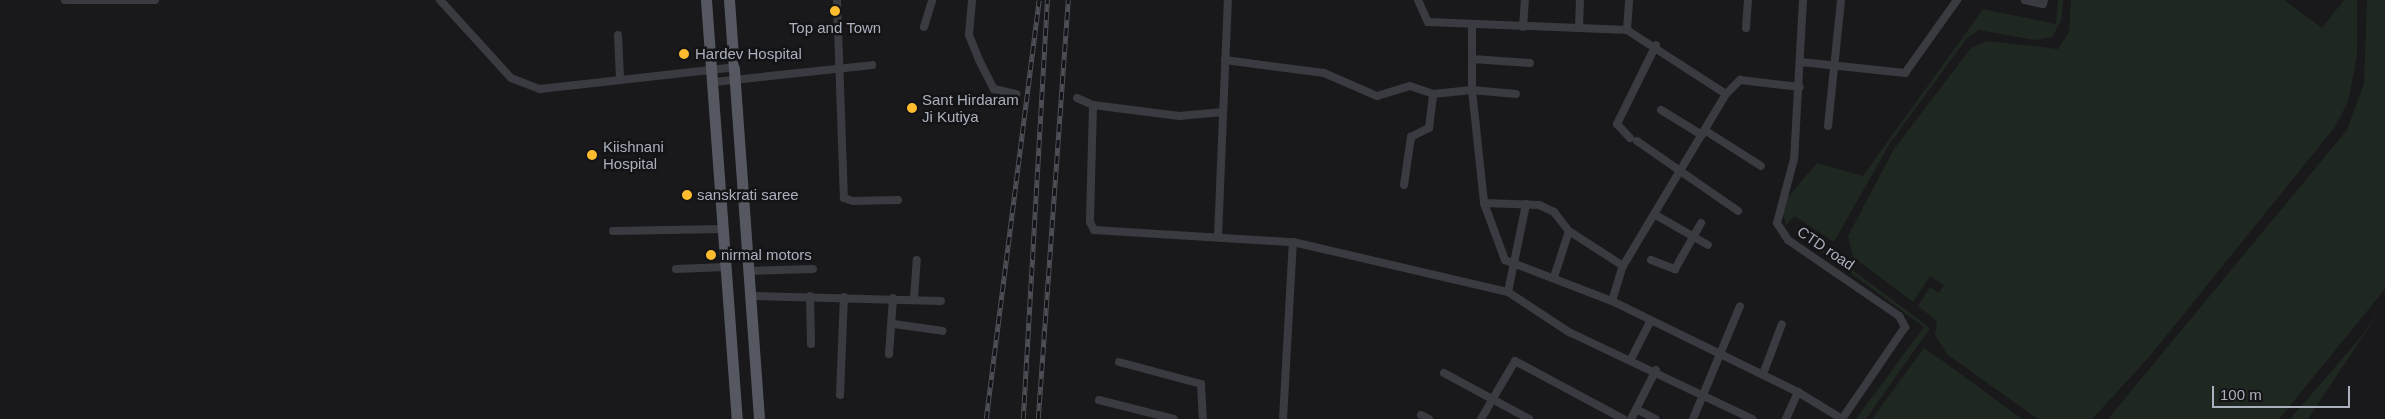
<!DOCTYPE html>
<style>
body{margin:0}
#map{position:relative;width:2385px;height:419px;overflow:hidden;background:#19191c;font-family:Helvetica,sans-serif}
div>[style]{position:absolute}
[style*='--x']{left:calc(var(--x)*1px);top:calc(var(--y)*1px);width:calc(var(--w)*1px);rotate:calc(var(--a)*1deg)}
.green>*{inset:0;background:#1f2820}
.street>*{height:8px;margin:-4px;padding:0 4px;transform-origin:4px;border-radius:4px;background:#3a3b41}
.primary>*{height:11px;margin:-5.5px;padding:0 5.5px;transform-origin:5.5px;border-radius:5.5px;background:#565861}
.rail>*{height:4.5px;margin-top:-2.25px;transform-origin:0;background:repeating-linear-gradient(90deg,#141417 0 8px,#4d4f57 0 16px);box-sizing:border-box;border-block:1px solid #4d4f57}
.dots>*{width:14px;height:14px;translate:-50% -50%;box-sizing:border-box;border:2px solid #141417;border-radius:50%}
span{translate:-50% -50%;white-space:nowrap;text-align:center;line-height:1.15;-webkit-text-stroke:5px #141417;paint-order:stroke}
.poi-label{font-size:15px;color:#abb0bd}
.left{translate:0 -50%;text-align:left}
.street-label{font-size:15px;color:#abb0bd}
.scale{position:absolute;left:2212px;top:386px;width:138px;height:22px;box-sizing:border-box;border:2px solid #abb0bd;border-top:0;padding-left:6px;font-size:15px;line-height:18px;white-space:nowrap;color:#abb0bd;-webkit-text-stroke:4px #141417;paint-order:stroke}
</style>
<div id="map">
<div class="green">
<div style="clip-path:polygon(2058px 0,2063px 0,2061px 21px,2052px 37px,2035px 40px,1979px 30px,1967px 38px,1890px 143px,1834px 242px,1794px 216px,1786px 226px,1781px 205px,1817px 163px,1863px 176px,1983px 9px,2056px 24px)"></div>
<div style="clip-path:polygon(2071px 0,2284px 0,2322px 28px,2344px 0,2357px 0,2357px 55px,2348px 102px,2334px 128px,2149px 357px,2092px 419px,2038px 419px,1947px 354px,1935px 335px,1937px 321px,1918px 306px,1930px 287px,1939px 293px,1944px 285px,1930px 276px,1913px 302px,1853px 257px,1848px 236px,1894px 149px,1971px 48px,1987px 41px,2058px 49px,2069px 32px)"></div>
<div style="clip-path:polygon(2367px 0,2385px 0,2385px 289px,2279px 419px,2108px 419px,2347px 130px,2364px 84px)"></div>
<div style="clip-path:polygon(1798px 229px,1930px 328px,1866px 419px,1856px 419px,1924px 327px,1795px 232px)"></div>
<div style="clip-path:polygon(2385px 303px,2308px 419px,2290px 419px,2361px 337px)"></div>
<div style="clip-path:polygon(1924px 348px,1943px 361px,2022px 419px,1872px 419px)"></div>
</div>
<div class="street">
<div style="--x:65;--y:0;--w:90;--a:0"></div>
<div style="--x:440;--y:0;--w:105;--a:47.7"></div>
<div style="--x:511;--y:78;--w:31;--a:21"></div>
<div style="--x:540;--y:89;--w:196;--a:-6.4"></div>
<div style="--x:837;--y:0;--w:198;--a:88"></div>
<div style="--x:844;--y:198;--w:9;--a:18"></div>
<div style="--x:853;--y:201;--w:45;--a:-1.3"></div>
<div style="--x:972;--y:0;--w:35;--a:95"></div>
<div style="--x:969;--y:35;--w:27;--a:68"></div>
<div style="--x:979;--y:60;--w:33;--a:63"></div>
<div style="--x:994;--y:89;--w:23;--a:13"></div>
<div style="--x:1418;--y:0;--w:24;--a:66"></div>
<div style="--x:1428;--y:22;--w:199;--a:2.3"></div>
<div style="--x:1627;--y:30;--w:118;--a:32.9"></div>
<div style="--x:1803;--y:0;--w:159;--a:93.2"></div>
<div style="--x:1794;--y:159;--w:66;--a:104.9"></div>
<div style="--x:1777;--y:223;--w:20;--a:57"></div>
<div style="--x:1788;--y:240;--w:135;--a:34.4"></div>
<div style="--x:1899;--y:316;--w:13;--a:61"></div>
<div style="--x:1905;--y:327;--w:112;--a:124.4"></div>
<div style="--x:2025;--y:0;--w:18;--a:13"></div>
<div style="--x:2043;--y:4;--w:4;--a:-76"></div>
<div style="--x:1472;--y:26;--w:64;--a:90"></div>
<div style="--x:1472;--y:90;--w:114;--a:83.9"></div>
<div style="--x:1484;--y:203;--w:61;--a:69.8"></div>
<div style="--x:1505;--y:260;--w:115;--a:21"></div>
<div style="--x:1612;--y:301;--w:207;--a:26.1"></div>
<div style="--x:1798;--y:392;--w:52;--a:31.5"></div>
<div style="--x:924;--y:27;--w:28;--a:-73"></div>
<div style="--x:1523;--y:27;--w:27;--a:-86"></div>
<div style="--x:1579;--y:28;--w:28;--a:-88"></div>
<div style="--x:1746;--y:28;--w:28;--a:-86"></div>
<div style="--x:1627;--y:30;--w:30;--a:-86"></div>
<div style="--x:618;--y:35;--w:42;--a:87.3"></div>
<div style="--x:1472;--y:59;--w:58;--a:3.9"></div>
<div style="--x:1225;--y:60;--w:100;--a:7.5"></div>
<div style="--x:1324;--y:73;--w:58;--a:23.5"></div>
<div style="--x:1377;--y:96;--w:34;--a:-17"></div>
<div style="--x:1410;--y:86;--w:24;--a:19"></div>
<div style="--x:1433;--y:94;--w:39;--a:-6"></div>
<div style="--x:1472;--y:90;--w:44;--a:5.2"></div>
<div style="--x:1801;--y:62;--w:105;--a:6"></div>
<div style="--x:1905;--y:73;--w:90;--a:-54.5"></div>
<div style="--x:714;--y:82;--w:159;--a:-6.1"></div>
<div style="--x:1077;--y:98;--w:17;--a:24"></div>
<div style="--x:1093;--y:105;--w:117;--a:91.5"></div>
<div style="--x:1090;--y:222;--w:9;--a:63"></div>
<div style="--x:1094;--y:230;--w:199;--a:3.5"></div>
<div style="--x:1293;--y:242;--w:221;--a:13.1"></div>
<div style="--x:1508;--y:292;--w:73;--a:33.3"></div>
<div style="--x:1569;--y:332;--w:203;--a:25.4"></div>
<div style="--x:1093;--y:105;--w:87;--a:7.3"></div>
<div style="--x:1179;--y:116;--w:44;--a:-5.2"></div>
<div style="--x:1661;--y:110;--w:48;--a:31.4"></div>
<div style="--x:1828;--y:126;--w:127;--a:-84.1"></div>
<div style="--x:1706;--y:131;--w:65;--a:32.5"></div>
<div style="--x:1630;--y:138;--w:19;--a:-133"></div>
<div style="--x:1617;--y:124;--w:88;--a:-63.7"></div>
<div style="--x:1637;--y:141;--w:123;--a:34.7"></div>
<div style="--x:1404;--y:185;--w:49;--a:-81.7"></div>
<div style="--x:1411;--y:137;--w:20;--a:-27"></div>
<div style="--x:1429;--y:128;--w:34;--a:-83"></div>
<div style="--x:1484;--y:203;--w:55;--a:2.1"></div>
<div style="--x:1539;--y:205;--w:17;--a:25"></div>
<div style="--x:1554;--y:212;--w:24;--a:52"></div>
<div style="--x:1569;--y:231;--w:64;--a:32.9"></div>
<div style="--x:1654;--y:214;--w:62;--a:29.9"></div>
<div style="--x:613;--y:231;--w:110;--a:-1"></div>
<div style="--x:1218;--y:236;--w:236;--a:-87.6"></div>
<div style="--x:1651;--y:260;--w:26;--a:21"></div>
<div style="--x:1675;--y:269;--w:53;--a:-60.5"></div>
<div style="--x:676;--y:269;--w:50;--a:-2.3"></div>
<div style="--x:749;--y:271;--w:64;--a:-1.8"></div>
<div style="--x:1554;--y:277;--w:48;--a:-71.9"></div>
<div style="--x:1508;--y:292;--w:90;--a:-78.4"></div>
<div style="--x:750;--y:296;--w:191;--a:1.5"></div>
<div style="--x:810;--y:296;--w:48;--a:88.8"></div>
<div style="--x:914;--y:299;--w:39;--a:-86"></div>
<div style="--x:1612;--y:301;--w:37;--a:-73"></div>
<div style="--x:1623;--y:266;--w:200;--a:-59.1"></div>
<div style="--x:1726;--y:94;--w:20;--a:-45"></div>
<div style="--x:1740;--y:80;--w:60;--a:6.7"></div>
<div style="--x:894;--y:324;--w:49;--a:8.1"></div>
<div style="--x:889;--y:354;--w:56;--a:-85.9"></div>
<div style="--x:1631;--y:359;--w:42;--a:-62.8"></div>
<div style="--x:1119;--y:362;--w:85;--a:15"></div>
<div style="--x:1201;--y:384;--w:35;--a:87"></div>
<div style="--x:1444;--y:373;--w:97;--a:28.4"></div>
<div style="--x:1763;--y:374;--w:53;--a:-69.2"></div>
<div style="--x:840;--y:395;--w:98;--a:-87.7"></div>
<div style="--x:1099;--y:400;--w:77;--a:14.2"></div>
<div style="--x:1636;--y:409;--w:22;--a:27"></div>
<div style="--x:1421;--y:415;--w:9;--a:27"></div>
<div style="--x:1283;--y:419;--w:177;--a:-86.8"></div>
<div style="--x:1481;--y:419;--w:67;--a:-59.6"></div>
<div style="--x:1515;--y:361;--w:123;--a:28.2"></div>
<div style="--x:1631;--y:419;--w:55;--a:-63"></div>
<div style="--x:1693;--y:419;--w:122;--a:-67.4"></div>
<div style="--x:1786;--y:419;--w:30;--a:-66"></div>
</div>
<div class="primary">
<div style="--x:706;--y:0;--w:420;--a:85.8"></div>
<div style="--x:729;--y:0;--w:420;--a:85.9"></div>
</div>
<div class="rail">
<div style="--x:986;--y:419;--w:422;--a:-82.8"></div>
<div style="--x:1023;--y:419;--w:420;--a:-86.7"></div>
<div style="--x:1038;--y:419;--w:420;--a:-85.9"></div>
</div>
<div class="dots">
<div style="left:835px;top:11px;background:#ffbc2e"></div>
<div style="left:684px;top:54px;background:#ffbc2e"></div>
<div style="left:912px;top:108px;background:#ffbc2e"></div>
<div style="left:592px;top:155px;background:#ffbc2e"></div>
<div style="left:687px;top:195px;background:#ffbc2e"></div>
<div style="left:711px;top:255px;background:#ffbc2e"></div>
</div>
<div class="poi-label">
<span style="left:835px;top:28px">Top and Town</span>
<span class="left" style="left:695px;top:54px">Hardev Hospital</span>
<span class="left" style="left:922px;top:108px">Sant Hirdaram<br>Ji Kutiya</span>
<span class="left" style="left:603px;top:155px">Kiishnani<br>Hospital</span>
<span class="left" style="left:697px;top:195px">sanskrati saree</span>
<span class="left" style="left:721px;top:255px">nirmal motors</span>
</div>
<div class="street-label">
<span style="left:1826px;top:248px;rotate:34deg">CTD road</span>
</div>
<div class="scale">100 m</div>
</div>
